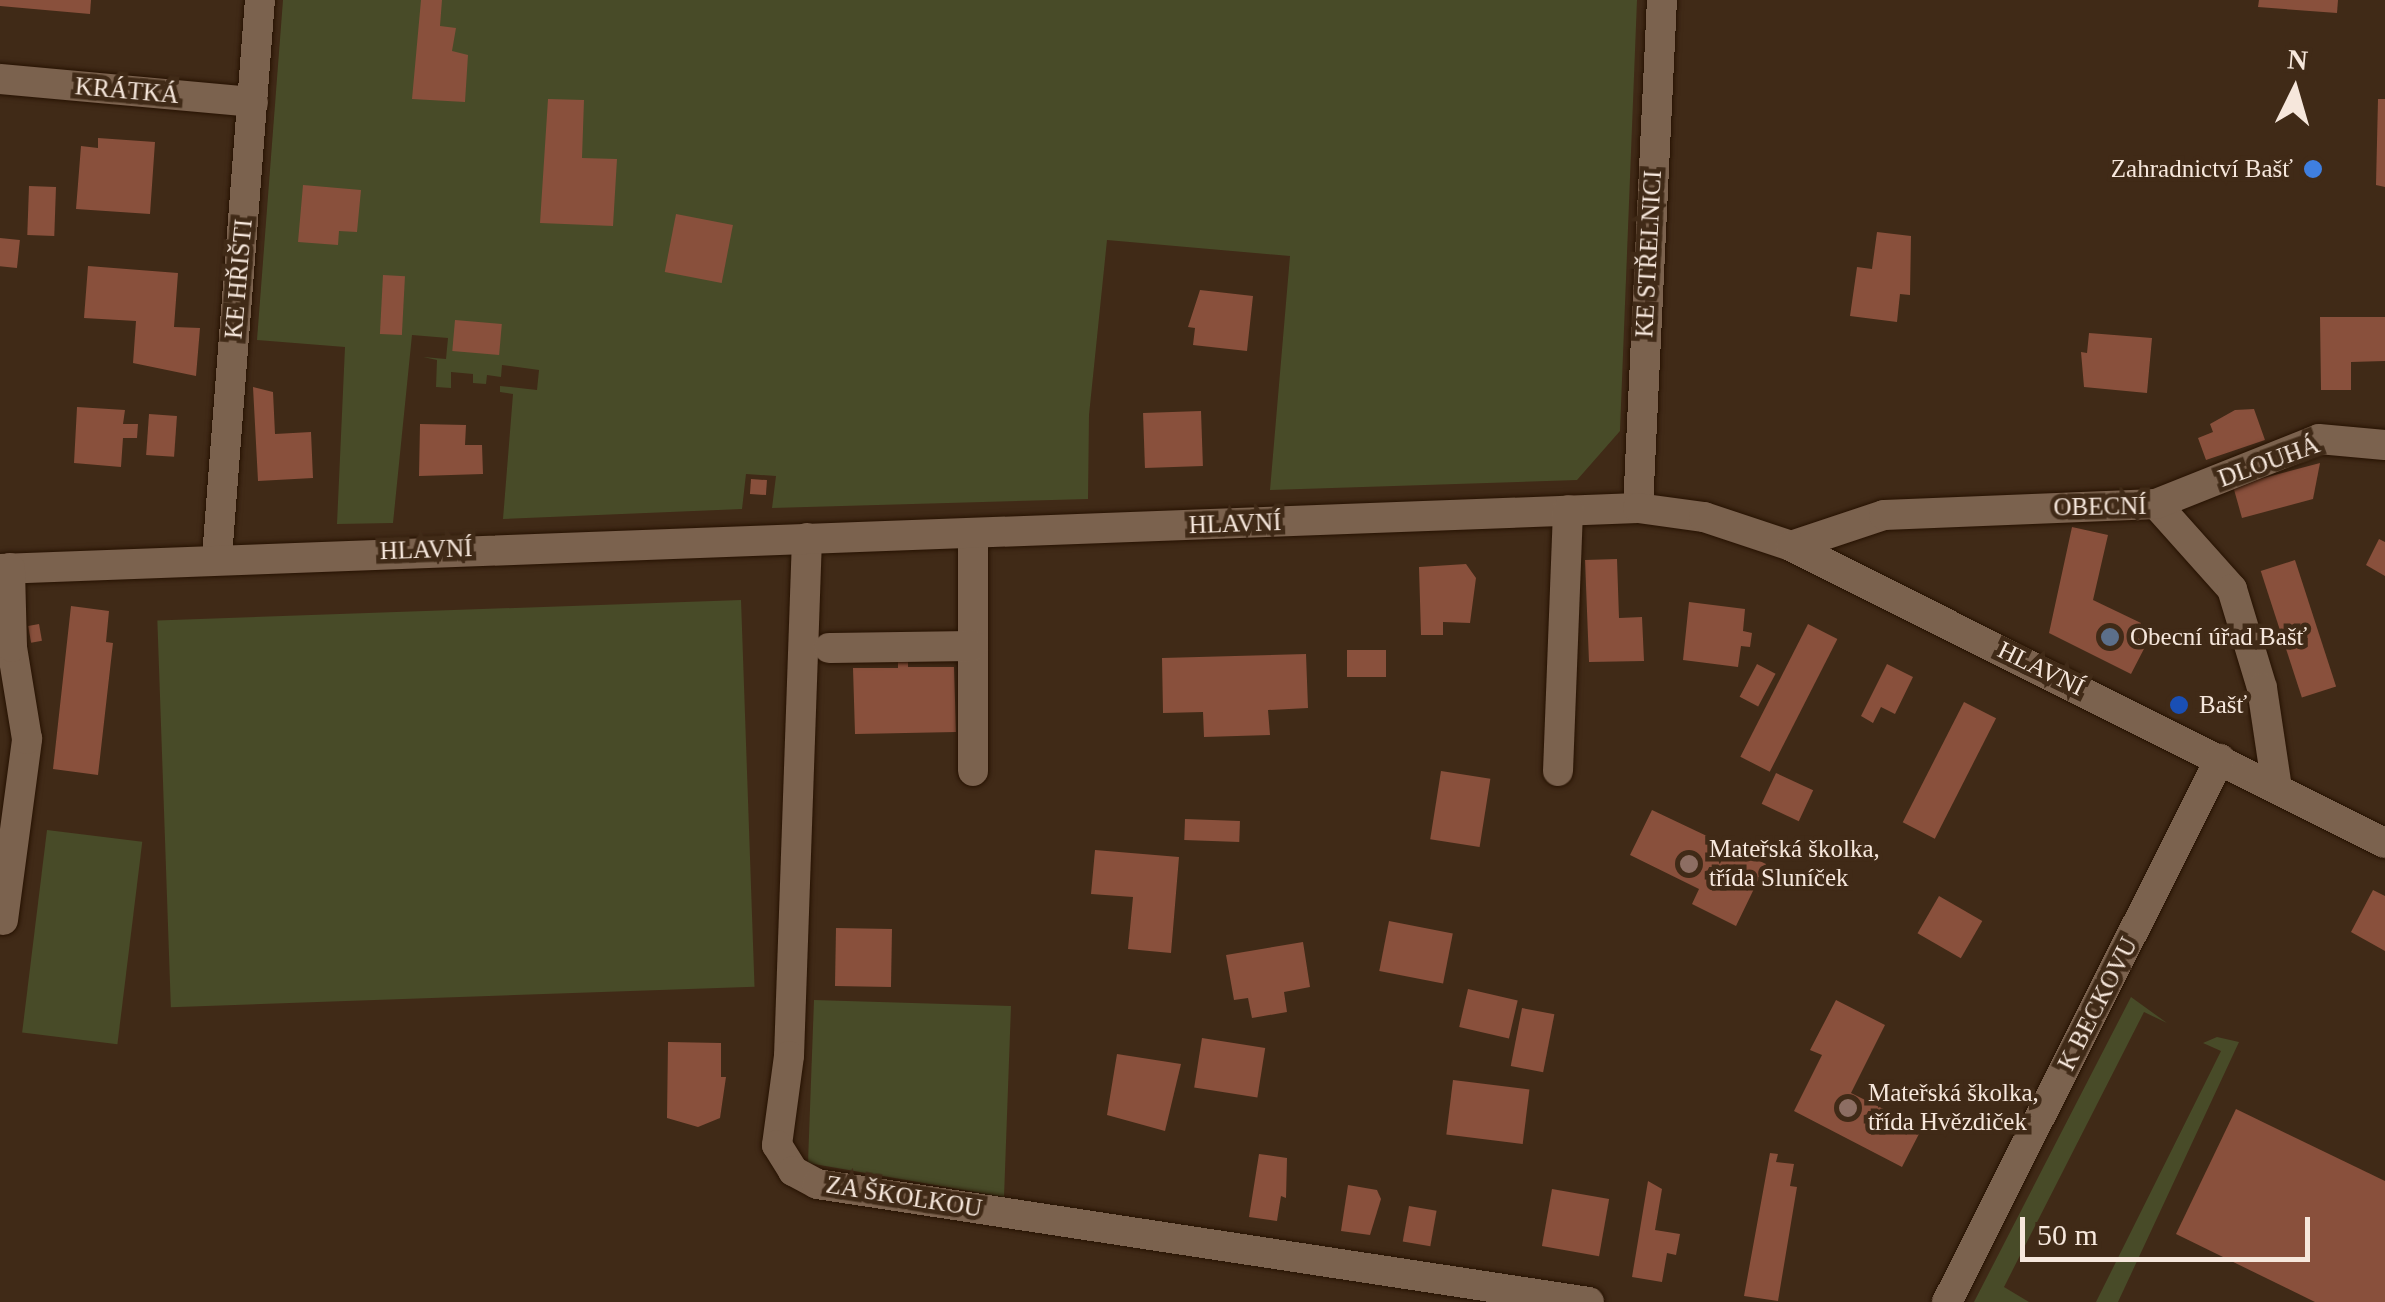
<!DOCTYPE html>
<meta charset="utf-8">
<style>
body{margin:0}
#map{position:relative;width:2385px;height:1302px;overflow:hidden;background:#402a17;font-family:Georgia,serif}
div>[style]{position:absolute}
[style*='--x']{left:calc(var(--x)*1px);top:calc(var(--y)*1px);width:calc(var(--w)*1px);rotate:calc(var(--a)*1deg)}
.green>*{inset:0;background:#484b28;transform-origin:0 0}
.building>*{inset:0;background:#89503c;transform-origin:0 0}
.roads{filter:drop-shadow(0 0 2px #261202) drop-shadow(0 0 2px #261202)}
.minor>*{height:30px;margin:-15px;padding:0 15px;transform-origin:15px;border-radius:15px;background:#7b624e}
.dots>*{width:28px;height:28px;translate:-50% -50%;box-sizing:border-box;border:5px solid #402a17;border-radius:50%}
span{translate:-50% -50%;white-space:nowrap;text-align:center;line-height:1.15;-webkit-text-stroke:9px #402a17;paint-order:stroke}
.street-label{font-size:25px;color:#f6e7dc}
.poi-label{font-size:25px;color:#f6e7dc}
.right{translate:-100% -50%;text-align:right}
.left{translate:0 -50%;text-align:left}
.north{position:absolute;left:2245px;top:40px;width:100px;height:100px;-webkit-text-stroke:8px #402a17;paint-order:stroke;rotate:5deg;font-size:28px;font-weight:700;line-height:40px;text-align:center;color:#f6e7dc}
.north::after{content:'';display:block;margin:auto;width:35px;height:45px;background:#f6e7dc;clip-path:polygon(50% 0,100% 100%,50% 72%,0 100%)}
.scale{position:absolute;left:2020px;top:1217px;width:290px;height:45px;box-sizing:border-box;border:5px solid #f6e7dc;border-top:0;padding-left:12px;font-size:30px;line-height:35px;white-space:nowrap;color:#f6e7dc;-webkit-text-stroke:8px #402a17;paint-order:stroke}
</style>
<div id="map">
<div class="green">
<div style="clip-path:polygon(283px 0,1637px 0,1620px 431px,1577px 480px,1270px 490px,1290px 256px,1107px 240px,1089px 415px,1088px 499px,772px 508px,776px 476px,746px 474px,742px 509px,503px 519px,513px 394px,500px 392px,500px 386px,537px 390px,539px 370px,502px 365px,501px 377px,487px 375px,486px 384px,473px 383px,473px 374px,451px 372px,451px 388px,436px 387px,437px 360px,423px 357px,446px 359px,448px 338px,412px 335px,393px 523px,337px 524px,345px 347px,257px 340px)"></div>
<div style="left:741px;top:600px;width:387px;height:584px;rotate:88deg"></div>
<div style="left:47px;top:830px;width:96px;height:204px;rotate:7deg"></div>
<div style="clip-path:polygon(2131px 997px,2167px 1023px,2144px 1012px,2004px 1287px,2029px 1302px,1974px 1302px)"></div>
<div style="clip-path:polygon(814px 1000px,1011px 1006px,1004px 1197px,808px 1163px)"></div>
<div style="clip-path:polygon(2217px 1037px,2239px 1042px,2118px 1302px,2096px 1302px,2221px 1051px,2203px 1043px)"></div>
</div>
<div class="building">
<div style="clip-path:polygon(0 0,91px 0,90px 14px,0 6px)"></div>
<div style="clip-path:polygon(421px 0,442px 0,440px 26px,456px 28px,452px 51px,468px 55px,465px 102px,412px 99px)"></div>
<div style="clip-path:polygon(2259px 0,2338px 0,2337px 13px,2258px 7px)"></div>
<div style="clip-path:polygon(548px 99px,584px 100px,582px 158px,617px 159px,613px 226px,540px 223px)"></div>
<div style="clip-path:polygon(2378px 99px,2385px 99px,2385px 187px,2376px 185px)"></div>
<div style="clip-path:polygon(98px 138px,155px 142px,150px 214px,76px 209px,81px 146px,98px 148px)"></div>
<div style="clip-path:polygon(303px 185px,361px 190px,357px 232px,339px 231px,338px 245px,298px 242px)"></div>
<div style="left:29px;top:186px;width:27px;height:49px;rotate:2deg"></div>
<div style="left:676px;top:214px;width:58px;height:59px;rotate:11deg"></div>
<div style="clip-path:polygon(1877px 232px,1911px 236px,1910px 295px,1900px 294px,1897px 322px,1850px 316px,1857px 267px,1872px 269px)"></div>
<div style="left:0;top:238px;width:20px;height:28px;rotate:6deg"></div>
<div style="clip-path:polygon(88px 266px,178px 273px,174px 327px,200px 328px,196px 376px,133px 363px,136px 321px,84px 318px)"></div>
<div style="left:383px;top:275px;width:22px;height:59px;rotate:3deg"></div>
<div style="clip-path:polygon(1200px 290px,1253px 296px,1247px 351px,1193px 345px,1195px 328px,1188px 327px)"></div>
<div style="clip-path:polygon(2320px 317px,2385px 317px,2385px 361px,2351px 362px,2351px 390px,2321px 390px)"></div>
<div style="left:455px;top:320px;width:47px;height:31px;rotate:5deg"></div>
<div style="clip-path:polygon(2089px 333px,2152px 338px,2147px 393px,2084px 387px,2081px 352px,2087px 353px)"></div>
<div style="clip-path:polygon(253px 387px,273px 392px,275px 434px,311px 432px,313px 478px,258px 481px)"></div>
<div style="clip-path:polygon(77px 407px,125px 410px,123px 424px,138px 424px,137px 438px,123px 438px,121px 467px,74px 463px)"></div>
<div style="clip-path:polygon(2254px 409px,2265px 440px,2206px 460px,2198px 438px,2213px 432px,2210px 424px,2235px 410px)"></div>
<div style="left:1201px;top:411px;width:55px;height:58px;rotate:88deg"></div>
<div style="left:149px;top:414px;width:28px;height:41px;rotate:4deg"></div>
<div style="clip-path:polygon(420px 424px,466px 425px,465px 445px,482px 445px,483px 474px,419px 476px)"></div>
<div style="clip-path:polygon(2320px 463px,2313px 499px,2242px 518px,2233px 486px)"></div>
<div style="left:751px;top:479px;width:16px;height:15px;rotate:4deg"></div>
<div style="clip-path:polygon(2072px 527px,2108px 535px,2093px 600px,2141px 623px,2134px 636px,2147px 643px,2131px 674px,2049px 633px)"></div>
<div style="clip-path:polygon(2379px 539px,2385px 542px,2385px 576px,2366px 565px)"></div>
<div style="clip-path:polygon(1617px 559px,1619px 618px,1642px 617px,1644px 661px,1589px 662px,1585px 560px)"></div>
<div style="left:2295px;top:560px;width:133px;height:36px;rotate:72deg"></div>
<div style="clip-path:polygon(1466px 564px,1476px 578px,1470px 623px,1443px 622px,1443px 635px,1421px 635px,1419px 567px)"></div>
<div style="clip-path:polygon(1689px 602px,1745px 609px,1743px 631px,1752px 633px,1750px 647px,1741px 646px,1738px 667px,1683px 660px)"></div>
<div style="clip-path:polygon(71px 606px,109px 611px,106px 642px,113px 643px,98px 775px,53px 769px)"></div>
<div style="left:39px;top:624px;width:17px;height:11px;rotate:80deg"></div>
<div style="left:1808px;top:624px;width:33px;height:149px;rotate:27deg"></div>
<div style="left:1386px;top:650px;width:27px;height:39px;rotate:90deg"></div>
<div style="clip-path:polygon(1306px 654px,1308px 708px,1268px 710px,1270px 735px,1204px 737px,1203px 712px,1163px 713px,1162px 658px)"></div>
<div style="clip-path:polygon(898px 656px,908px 656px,908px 667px,954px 667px,956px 732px,855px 734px,853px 668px,898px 668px)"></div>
<div style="left:1757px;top:664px;width:21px;height:37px;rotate:28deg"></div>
<div style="clip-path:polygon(1887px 664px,1913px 677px,1895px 714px,1881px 707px,1873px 723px,1861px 716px)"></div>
<div style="left:1964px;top:702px;width:36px;height:135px;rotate:27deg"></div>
<div style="left:1441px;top:771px;width:50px;height:69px;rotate:9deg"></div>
<div style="left:1776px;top:773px;width:41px;height:34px;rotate:25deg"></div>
<div style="clip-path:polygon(1652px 810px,1766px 864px,1736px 926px,1692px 904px,1699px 889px,1630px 855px)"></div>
<div style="left:1185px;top:819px;width:55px;height:21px;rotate:2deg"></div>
<div style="clip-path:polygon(1095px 850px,1179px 857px,1171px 953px,1128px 949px,1133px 897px,1091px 894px)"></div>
<div style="clip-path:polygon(2373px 890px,2385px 896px,2385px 951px,2351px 932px)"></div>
<div style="left:1939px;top:896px;width:50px;height:43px;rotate:30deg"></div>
<div style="left:1389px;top:921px;width:65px;height:51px;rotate:11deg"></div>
<div style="left:836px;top:928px;width:56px;height:58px;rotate:1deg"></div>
<div style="clip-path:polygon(1303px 942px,1310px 987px,1284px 992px,1287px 1012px,1252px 1018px,1248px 998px,1234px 1000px,1226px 955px)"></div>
<div style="left:1468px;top:989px;width:51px;height:39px;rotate:13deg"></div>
<div style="clip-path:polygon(1836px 1000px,1885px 1025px,1851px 1093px,1922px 1128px,1902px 1167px,1794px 1111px,1822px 1055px,1810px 1050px)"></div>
<div style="left:1522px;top:1008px;width:33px;height:59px;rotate:11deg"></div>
<div style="left:1202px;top:1038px;width:64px;height:50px;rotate:9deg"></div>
<div style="clip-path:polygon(668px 1042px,721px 1043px,721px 1077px,726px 1077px,720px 1118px,698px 1127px,667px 1118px)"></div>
<div style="clip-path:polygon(1117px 1054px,1181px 1064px,1165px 1131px,1107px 1115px)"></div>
<div style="left:1453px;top:1080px;width:77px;height:55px;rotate:7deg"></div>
<div style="clip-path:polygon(2236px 1109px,2385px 1181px,2385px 1302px,2315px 1302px,2176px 1234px)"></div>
<div style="clip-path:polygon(1770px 1153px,1778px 1154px,1776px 1162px,1794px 1164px,1790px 1186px,1797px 1187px,1778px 1301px,1744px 1296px)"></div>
<div style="clip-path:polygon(1259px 1154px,1287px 1158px,1286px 1198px,1281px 1196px,1277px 1221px,1249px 1217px)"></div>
<div style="clip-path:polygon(1648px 1181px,1662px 1189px,1655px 1230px,1680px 1234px,1676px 1255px,1667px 1253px,1662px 1282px,1632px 1277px)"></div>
<div style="clip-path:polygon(1348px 1185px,1377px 1190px,1381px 1199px,1370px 1235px,1341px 1231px)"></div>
<div style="left:1552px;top:1189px;width:58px;height:58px;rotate:10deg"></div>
<div style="left:1409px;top:1206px;width:28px;height:36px;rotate:10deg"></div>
</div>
<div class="roads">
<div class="minor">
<div style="--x:0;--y:79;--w:254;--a:5.2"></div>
<div style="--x:2156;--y:504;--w:114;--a:48.2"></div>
<div style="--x:2232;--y:589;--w:103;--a:73.1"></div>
<div style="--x:2262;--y:688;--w:101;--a:81.5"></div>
<div style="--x:1638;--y:508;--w:509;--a:-87.3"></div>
<div style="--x:973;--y:533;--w:238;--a:90"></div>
<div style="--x:807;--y:538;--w:518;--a:91.99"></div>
<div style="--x:789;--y:1056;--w:90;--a:97.7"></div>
<div style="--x:777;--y:1145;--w:31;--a:58"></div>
<div style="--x:793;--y:1171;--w:27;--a:28"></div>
<div style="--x:817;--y:1184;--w:781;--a:8.69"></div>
<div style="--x:1791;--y:546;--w:98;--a:-18.4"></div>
<div style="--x:1884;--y:515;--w:272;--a:-2.3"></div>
<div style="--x:2156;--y:504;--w:175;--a:-21.7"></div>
<div style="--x:2319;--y:439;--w:66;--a:5.2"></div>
<div style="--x:217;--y:557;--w:559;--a:-85.59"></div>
<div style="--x:0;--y:569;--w:1639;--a:-2.13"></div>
<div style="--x:1638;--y:508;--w:67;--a:7.8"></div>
<div style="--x:1704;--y:517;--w:92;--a:18.4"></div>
<div style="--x:1791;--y:546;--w:664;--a:26.57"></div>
<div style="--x:829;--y:648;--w:144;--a:-0.8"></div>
<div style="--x:1558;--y:771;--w:261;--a:-87.8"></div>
<div style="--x:3;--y:920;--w:183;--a:-82.4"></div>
<div style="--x:27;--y:739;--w:93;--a:-99.3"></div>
<div style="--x:12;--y:647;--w:79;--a:-91.5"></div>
<div style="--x:1947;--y:1302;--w:608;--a:-63.31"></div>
</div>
</div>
<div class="dots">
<div style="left:2313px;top:169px;background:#3f7fe0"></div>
<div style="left:2110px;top:637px;background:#5c6f8a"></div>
<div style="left:2179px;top:705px;background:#1a4fb4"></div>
<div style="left:1689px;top:864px;background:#8d6e63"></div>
<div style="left:1848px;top:1108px;background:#8d6e63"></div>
</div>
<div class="street-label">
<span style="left:127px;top:91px;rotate:5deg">KRÁTKÁ</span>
<span style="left:1649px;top:254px;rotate:-87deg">KE STŘELNICI</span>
<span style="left:239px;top:279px;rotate:-85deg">KE HŘIŠTI</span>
<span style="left:2269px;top:462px;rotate:-20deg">DLOUHÁ</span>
<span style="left:2100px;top:507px;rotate:-1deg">OBECNÍ</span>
<span style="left:1235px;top:524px;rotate:-2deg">HLAVNÍ</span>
<span style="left:426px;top:550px;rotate:-2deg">HLAVNÍ</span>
<span style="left:2041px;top:669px;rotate:26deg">HLAVNÍ</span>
<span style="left:2098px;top:1004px;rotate:-63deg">K BECKOVU</span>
<span style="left:904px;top:1197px;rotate:9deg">ZA ŠKOLKOU</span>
</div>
<div class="poi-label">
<span class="right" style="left:2293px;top:169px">Zahradnictví Bašť</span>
<span class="left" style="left:2130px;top:637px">Obecní úřad Bašť</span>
<span class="left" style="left:2199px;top:705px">Bašť</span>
<span class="left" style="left:1709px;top:864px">Mateřská školka,<br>třída Sluníček</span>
<span class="left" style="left:1868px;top:1108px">Mateřská školka,<br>třída Hvězdiček</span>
</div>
<div class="north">N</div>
<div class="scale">50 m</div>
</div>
